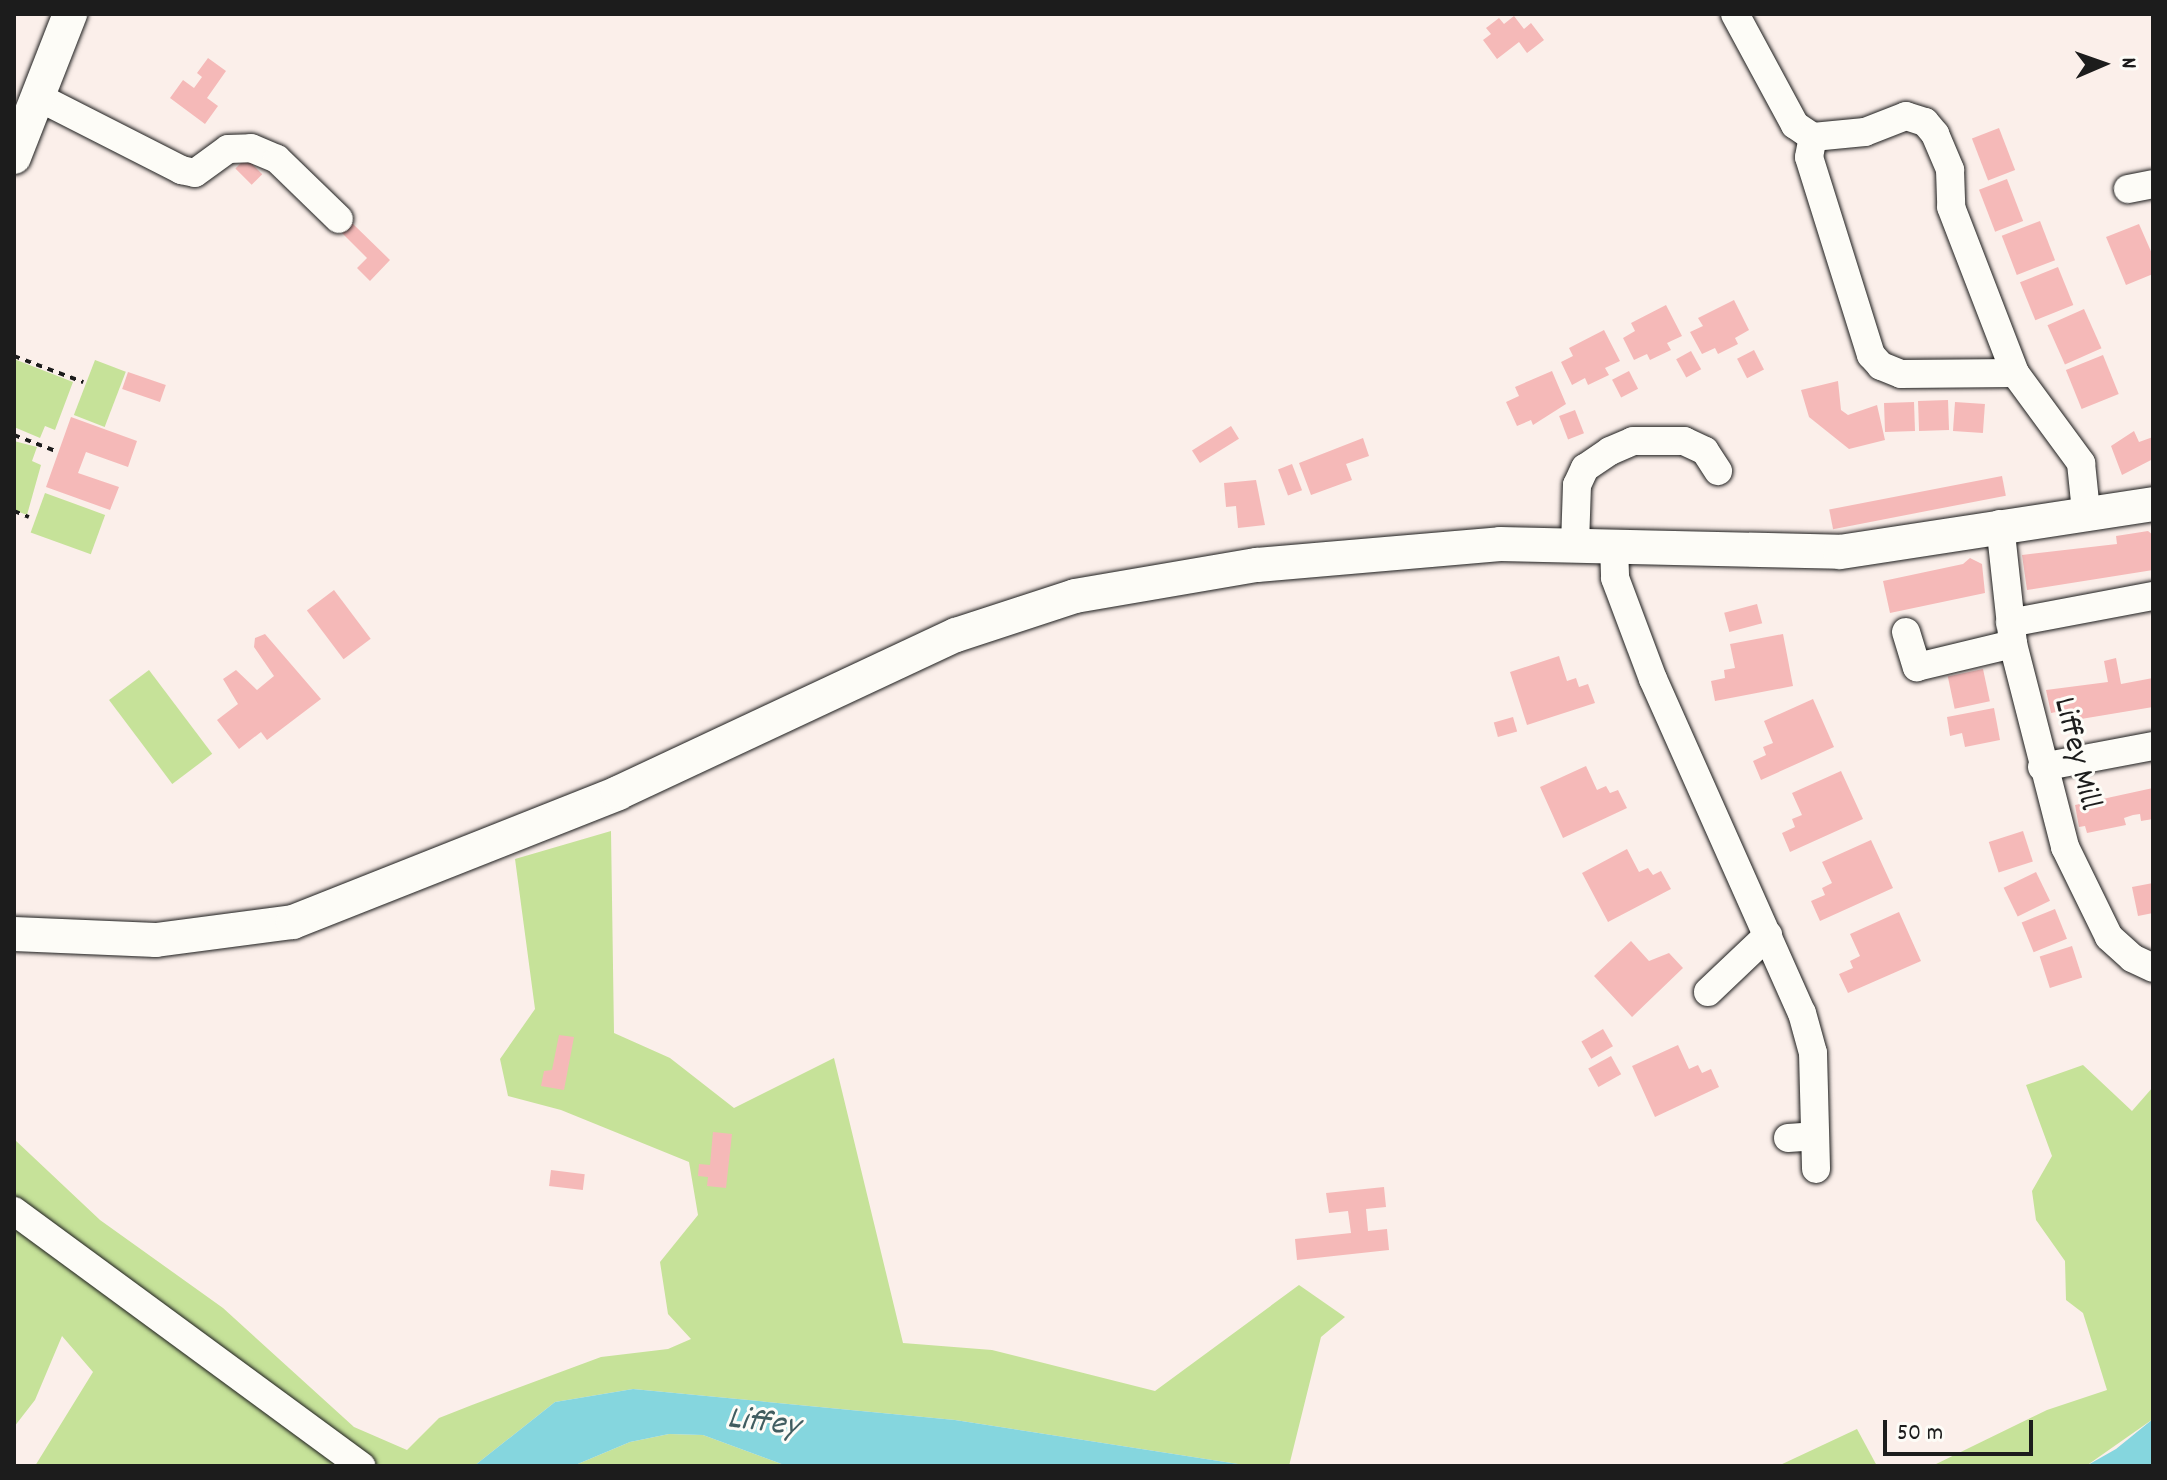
<!DOCTYPE html>
<style>
body{margin:0}
#map{position:relative;width:2167px;height:1480px;overflow:hidden;background:#fbefea;font-family:Dekko,sans-serif}
div>[style]{position:absolute}
[style*='--x']{left:calc(var(--x)*1px);top:calc(var(--y)*1px);width:calc(var(--w)*1px);rotate:calc(var(--a)*1deg)}
.green>*{inset:0;background:#c6e299;transform-origin:0 0}
.water>*{inset:0;background:#85d6de}
.building>*{inset:0;background:#f5b9b8;transform-origin:0 0}
.path>*{height:4px;margin-top:-2px;transform-origin:0;background:repeating-linear-gradient(90deg,#1c1c1c 0 6px,transparent 0 12px)}
.roads{filter:drop-shadow(0 0 2px #1c1c1c) drop-shadow(0 0 2px #1c1c1c)}
.minor>*{height:28px;margin:-14px;padding:0 14px;transform-origin:14px;border-radius:14px;background:#fdfcf7}
.major>*{height:34px;margin:-17px;padding:0 17px;transform-origin:17px;border-radius:17px;background:#fdfcf7}
span{translate:-50% -50%;white-space:nowrap;text-align:center;line-height:1.15;-webkit-text-stroke:6px #fdfcf7;paint-order:stroke}
.street-label{font-size:32px;color:#1c1c1c}
.water-label{font-size:34px;color:#415d60;font-style:italic}
.frame{position:absolute;inset:0;border:16px solid #1c1c1c;pointer-events:none}
.north{position:absolute;left:2063px;top:24px;width:80px;height:80px;-webkit-text-stroke:6px #fdfcf7;paint-order:stroke;rotate:88deg;font-size:22px;font-weight:700;line-height:32px;text-align:center;color:#1c1c1c}
.north::after{content:'';display:block;margin:auto;width:28px;height:36px;background:#1c1c1c;clip-path:polygon(50% 0,100% 100%,50% 72%,0 100%)}
.scale{position:absolute;left:1883px;top:1420px;width:150px;height:36px;box-sizing:border-box;border:4px solid #1c1c1c;border-top:0;padding-left:10px;font-size:24px;line-height:28px;white-space:nowrap;color:#1c1c1c;-webkit-text-stroke:6px #fdfcf7;paint-order:stroke}
</style>
<div id="map">
<div class="green">
<div style="clip-path:polygon(14px 359px,73px 382px,55px 430px,45px 426px,40px 438px,14px 427px)"></div>
<div style="left:95px;top:360px;width:33px;height:59px;rotate:21deg"></div>
<div style="clip-path:polygon(14px 441px,37px 447px,32px 461px,41px 465px,27px 515px,14px 510px)"></div>
<div style="left:45px;top:493px;width:64px;height:42px;rotate:20deg"></div>
<div style="left:149px;top:670px;width:105px;height:50px;rotate:53deg"></div>
<div style="clip-path:polygon(611px 831px,614px 1033px,670px 1058px,734px 1108px,834px 1058px,903px 1343px,992px 1350px,1155px 1391px,1299px 1285px,1345px 1317px,1321px 1337px,1289px 1466px,1251px 1466px,955px 1420px,633px 1389px,555px 1402px,474px 1466px,35px 1466px,93px 1372px,62px 1336px,35px 1400px,14px 1427px,14px 1139px,100px 1220px,223px 1308px,354px 1427px,407px 1450px,439px 1418px,472px 1405px,601px 1357px,668px 1349px,691px 1339px,668px 1314px,660px 1262px,698px 1215px,689px 1162px,561px 1110px,508px 1096px,500px 1059px,535px 1009px,515px 859px)"></div>
<div style="clip-path:polygon(2083px 1065px,2132px 1111px,2153px 1087px,2153px 1419px,2086px 1466px,1932px 1466px,2047px 1410px,2107px 1390px,2083px 1313px,2066px 1300px,2065px 1261px,2036px 1220px,2032px 1191px,2052px 1156px,2026px 1085px)"></div>
<div style="clip-path:polygon(1857px 1429px,1877px 1466px,1778px 1466px)"></div>
<div style="clip-path:polygon(669px 1434px,703px 1435px,787px 1466px,573px 1466px,630px 1442px)"></div>
</div>
<div class="water">
<div style="clip-path:polygon(633px 1389px,955px 1420px,1251px 1466px,787px 1466px,703px 1435px,669px 1434px,630px 1442px,573px 1466px,474px 1466px,555px 1402px)"></div>
<div style="clip-path:polygon(2153px 1419px,2153px 1466px,2086px 1466px,2116px 1449px)"></div>
</div>
<div class="building">
<div style="clip-path:polygon(1514px 16px,1524px 29px,1531px 23px,1544px 40px,1527px 53px,1519px 42px,1497px 59px,1483px 40px,1491px 34px,1486px 28px,1499px 18px,1504px 24px)"></div>
<div style="clip-path:polygon(208px 58px,226px 71px,207px 98px,218px 106px,205px 124px,170px 98px,183px 80px,194px 88px,202px 77px,197px 73px)"></div>
<div style="left:1999px;top:128px;width:45px;height:29px;rotate:69deg"></div>
<div style="left:246px;top:158px;width:23px;height:15px;rotate:45deg"></div>
<div style="left:2007px;top:179px;width:45px;height:30px;rotate:69deg"></div>
<div style="left:2040px;top:221px;width:42px;height:41px;rotate:69deg"></div>
<div style="clip-path:polygon(352px 223px,390px 260px,370px 281px,357px 268px,367px 258px,342px 233px)"></div>
<div style="clip-path:polygon(2139px 224px,2153px 256px,2153px 274px,2126px 285px,2106px 237px)"></div>
<div style="left:2058px;top:267px;width:41px;height:41px;rotate:68deg"></div>
<div style="clip-path:polygon(1734px 300px,1749px 330px,1735px 338px,1738px 344px,1718px 354px,1715px 348px,1702px 354px,1690px 332px,1703px 326px,1698px 318px)"></div>
<div style="clip-path:polygon(1666px 305px,1682px 336px,1667px 343px,1671px 350px,1650px 360px,1647px 354px,1634px 360px,1623px 338px,1635px 331px,1631px 323px)"></div>
<div style="left:2084px;top:309px;width:43px;height:40px;rotate:66deg"></div>
<div style="clip-path:polygon(1604px 330px,1620px 361px,1605px 368px,1609px 375px,1588px 385px,1585px 378px,1572px 385px,1561px 362px,1573px 356px,1569px 348px)"></div>
<div style="left:1754px;top:350px;width:22px;height:19px;rotate:63deg"></div>
<div style="left:1691px;top:351px;width:21px;height:17px;rotate:61deg"></div>
<div style="left:2103px;top:355px;width:42px;height:40px;rotate:68deg"></div>
<div style="clip-path:polygon(1552px 371px,1566px 404px,1533px 425px,1531px 420px,1517px 426px,1506px 402px,1519px 396px,1515px 387px)"></div>
<div style="left:1629px;top:371px;width:20px;height:19px;rotate:63deg"></div>
<div style="left:128px;top:372px;width:40px;height:18px;rotate:19deg"></div>
<div style="clip-path:polygon(1838px 381px,1841px 410px,1848px 415px,1877px 405px,1885px 440px,1849px 449px,1809px 417px,1801px 390px)"></div>
<div style="left:1948px;top:400px;width:30px;height:30px;rotate:88deg"></div>
<div style="left:1914px;top:402px;width:29px;height:30px;rotate:88deg"></div>
<div style="left:1955px;top:402px;width:30px;height:29px;rotate:4deg"></div>
<div style="left:1575px;top:410px;width:25px;height:17px;rotate:69deg"></div>
<div style="clip-path:polygon(71px 417px,137px 441px,128px 467px,86px 452px,78px 473px,119px 487px,110px 510px,46px 487px)"></div>
<div style="left:1231px;top:426px;width:15px;height:46px;rotate:58deg"></div>
<div style="clip-path:polygon(2134px 431px,2139px 442px,2153px 437px,2153px 459px,2122px 475px,2111px 446px)"></div>
<div style="clip-path:polygon(1363px 438px,1369px 456px,1346px 464px,1352px 480px,1311px 495px,1299px 463px)"></div>
<div style="left:1292px;top:464px;width:28px;height:15px;rotate:69deg"></div>
<div style="left:2002px;top:476px;width:20px;height:176px;rotate:79deg"></div>
<div style="clip-path:polygon(1256px 480px,1265px 525px,1238px 528px,1236px 506px,1226px 507px,1224px 483px)"></div>
<div style="clip-path:polygon(2148px 531px,2153px 535px,2153px 570px,2027px 590px,2022px 555px,2117px 544px,2116px 536px)"></div>
<div style="clip-path:polygon(1970px 558px,1982px 564px,1985px 593px,1890px 613px,1883px 581px,1963px 564px)"></div>
<div style="left:334px;top:590px;width:61px;height:34px;rotate:53deg"></div>
<div style="left:1757px;top:604px;width:20px;height:34px;rotate:75deg"></div>
<div style="clip-path:polygon(265px 634px,321px 699px,267px 740px,261px 732px,239px 749px,217px 720px,238px 704px,223px 679px,236px 670px,257px 690px,274px 676px,254px 647px,255px 638px)"></div>
<div style="clip-path:polygon(1783px 634px,1793px 686px,1715px 701px,1711px 681px,1725px 678px,1724px 670px,1735px 668px,1730px 644px)"></div>
<div style="clip-path:polygon(1559px 656px,1567px 681px,1576px 678px,1579px 687px,1588px 684px,1595px 703px,1527px 725px,1510px 672px)"></div>
<div style="clip-path:polygon(2116px 658px,2121px 684px,2153px 678px,2153px 707px,2069px 721px,2067px 710px,2051px 713px,2046px 690px,2108px 682px,2104px 661px)"></div>
<div style="left:1983px;top:669px;width:33px;height:36px;rotate:78deg"></div>
<div style="clip-path:polygon(1813px 699px,1834px 747px,1761px 780px,1753px 761px,1766px 755px,1763px 747px,1773px 743px,1764px 721px)"></div>
<div style="clip-path:polygon(1994px 708px,2000px 740px,1965px 747px,1962px 733px,1950px 736px,1947px 717px)"></div>
<div style="left:1513px;top:717px;width:15px;height:20px;rotate:74deg"></div>
<div style="clip-path:polygon(1586px 766px,1597px 790px,1606px 786px,1610px 793px,1618px 790px,1627px 808px,1563px 838px,1540px 787px)"></div>
<div style="clip-path:polygon(1841px 771px,1863px 819px,1790px 852px,1782px 833px,1795px 827px,1792px 819px,1802px 815px,1792px 793px)"></div>
<div style="clip-path:polygon(2153px 788px,2153px 819px,2141px 821px,2140px 814px,2133px 815px,2124px 818px,2126px 825px,2087px 833px,2085px 826px,2079px 827px,2075px 805px)"></div>
<div style="left:2023px;top:831px;width:32px;height:36px;rotate:72deg"></div>
<div style="clip-path:polygon(1871px 840px,1893px 888px,1820px 921px,1811px 901px,1825px 895px,1822px 888px,1832px 883px,1822px 862px)"></div>
<div style="clip-path:polygon(1627px 849px,1639px 872px,1648px 868px,1653px 875px,1661px 871px,1671px 889px,1608px 922px,1582px 873px)"></div>
<div style="left:2036px;top:872px;width:32px;height:36px;rotate:64deg"></div>
<div style="clip-path:polygon(2153px 883px,2153px 913px,2138px 916px,2132px 887px)"></div>
<div style="left:2055px;top:909px;width:32px;height:36px;rotate:68deg"></div>
<div style="clip-path:polygon(1899px 912px,1921px 961px,1848px 993px,1839px 974px,1853px 968px,1850px 961px,1860px 956px,1850px 934px)"></div>
<div style="clip-path:polygon(1631px 941px,1649px 961px,1669px 953px,1683px 968px,1632px 1017px,1594px 976px)"></div>
<div style="left:2072px;top:946px;width:33px;height:34px;rotate:72deg"></div>
<div style="left:1603px;top:1029px;width:20px;height:25px;rotate:60deg"></div>
<div style="clip-path:polygon(559px 1035px,574px 1037px,564px 1090px,541px 1086px,544px 1071px,552px 1070px)"></div>
<div style="clip-path:polygon(1678px 1045px,1689px 1069px,1698px 1065px,1702px 1073px,1711px 1069px,1719px 1087px,1655px 1117px,1632px 1066px)"></div>
<div style="left:1611px;top:1056px;width:21px;height:26px;rotate:61deg"></div>
<div style="clip-path:polygon(713px 1132px,732px 1134px,726px 1188px,707px 1186px,708px 1177px,698px 1176px,699px 1164px,710px 1165px)"></div>
<div style="left:551px;top:1170px;width:34px;height:16px;rotate:7deg"></div>
<div style="clip-path:polygon(1384px 1187px,1386px 1207px,1366px 1209px,1368px 1231px,1387px 1229px,1389px 1250px,1297px 1260px,1295px 1239px,1351px 1233px,1348px 1211px,1329px 1213px,1326px 1193px)"></div>
</div>
<div class="path">
<div style="--x:14;--y:356;--w:74;--a:20.6"></div>
<div style="--x:14;--y:435;--w:47;--a:21.1"></div>
<div style="--x:14;--y:511;--w:16;--a:22"></div>
</div>
<div class="roads">
<div class="minor">
<div style="--x:1735;--y:14;--w:126;--a:61.6"></div>
<div style="--x:1795;--y:125;--w:22;--a:34"></div>
<div style="--x:38;--y:97;--w:161;--a:27"></div>
<div style="--x:181;--y:170;--w:14;--a:12"></div>
<div style="--x:195;--y:173;--w:41;--a:-36"></div>
<div style="--x:228;--y:149;--w:23;--a:-2"></div>
<div style="--x:251;--y:148;--w:28;--a:23"></div>
<div style="--x:277;--y:159;--w:86;--a:44.1"></div>
<div style="--x:2128;--y:189;--w:25;--a:-11"></div>
<div style="--x:2015;--y:373;--w:114;--a:179.5"></div>
<div style="--x:1901;--y:374;--w:22;--a:-158"></div>
<div style="--x:1881;--y:366;--w:15;--a:-132"></div>
<div style="--x:1871;--y:355;--w:207;--a:-107.4"></div>
<div style="--x:1809;--y:157;--w:20;--a:-79"></div>
<div style="--x:1813;--y:137;--w:52;--a:-5.5"></div>
<div style="--x:1865;--y:132;--w:44;--a:-21.3"></div>
<div style="--x:1906;--y:116;--w:20;--a:18"></div>
<div style="--x:1925;--y:122;--w:16;--a:50"></div>
<div style="--x:1935;--y:134;--w:39;--a:67"></div>
<div style="--x:1950;--y:170;--w:37;--a:88"></div>
<div style="--x:1951;--y:207;--w:178;--a:68.9"></div>
<div style="--x:2015;--y:373;--w:112;--a:53.7"></div>
<div style="--x:2081;--y:463;--w:48;--a:84.1"></div>
<div style="--x:2000;--y:524;--w:121;--a:83.8"></div>
<div style="--x:2013;--y:644;--w:210;--a:75.6"></div>
<div style="--x:2065;--y:847;--w:100;--a:63.9"></div>
<div style="--x:2109;--y:937;--w:31;--a:42"></div>
<div style="--x:2132;--y:958;--w:23;--a:25"></div>
<div style="--x:1575;--y:545;--w:60;--a:-88.1"></div>
<div style="--x:1577;--y:485;--w:19;--a:-65"></div>
<div style="--x:1585;--y:468;--w:30;--a:-34"></div>
<div style="--x:1610;--y:451;--w:25;--a:-23"></div>
<div style="--x:1633;--y:441;--w:51;--a:0"></div>
<div style="--x:1684;--y:441;--w:23;--a:25"></div>
<div style="--x:1705;--y:451;--w:24;--a:57"></div>
<div style="--x:1614;--y:546;--w:32;--a:88"></div>
<div style="--x:1615;--y:578;--w:108;--a:69.4"></div>
<div style="--x:1653;--y:679;--w:366;--a:66"></div>
<div style="--x:1802;--y:1013;--w:41;--a:74.6"></div>
<div style="--x:1813;--y:1053;--w:116;--a:88.5"></div>
<div style="--x:2010;--y:623;--w:146;--a:-10.7"></div>
<div style="--x:1906;--y:632;--w:37;--a:73"></div>
<div style="--x:1917;--y:667;--w:99;--a:-13.5"></div>
<div style="--x:2042;--y:767;--w:113;--a:-10.7"></div>
<div style="--x:1708;--y:992;--w:83;--a:-43.5"></div>
<div style="--x:1788;--y:1138;--w:26;--a:-4"></div>
<div style="--x:14;--y:1211;--w:431;--a:36.3"></div>
</div>
<div class="major">
<div style="--x:14;--y:157;--w:154;--a:-68.6"></div>
<div style="--x:14;--y:934;--w:142;--a:2.4"></div>
<div style="--x:156;--y:940;--w:138;--a:-7.5"></div>
<div style="--x:293;--y:922;--w:350;--a:-21.6"></div>
<div style="--x:618;--y:793;--w:373;--a:-25.1"></div>
<div style="--x:956;--y:635;--w:125;--a:-18.1"></div>
<div style="--x:1075;--y:596;--w:185;--a:-9.7"></div>
<div style="--x:1257;--y:565;--w:244;--a:-4.9"></div>
<div style="--x:1500;--y:544;--w:340;--a:1.3"></div>
<div style="--x:1840;--y:552;--w:317;--a:-8.7"></div>
</div>
</div>
<div class="street-label">
<span style="left:2075px;top:754px;rotate:76deg">Liffey Mill</span>
</div>
<div class="water-label">
<span style="left:763px;top:1424px;rotate:7deg">Liffey</span>
</div>
<div class="frame"></div>
<div class="north">N</div>
<div class="scale">50 m</div>
</div>
